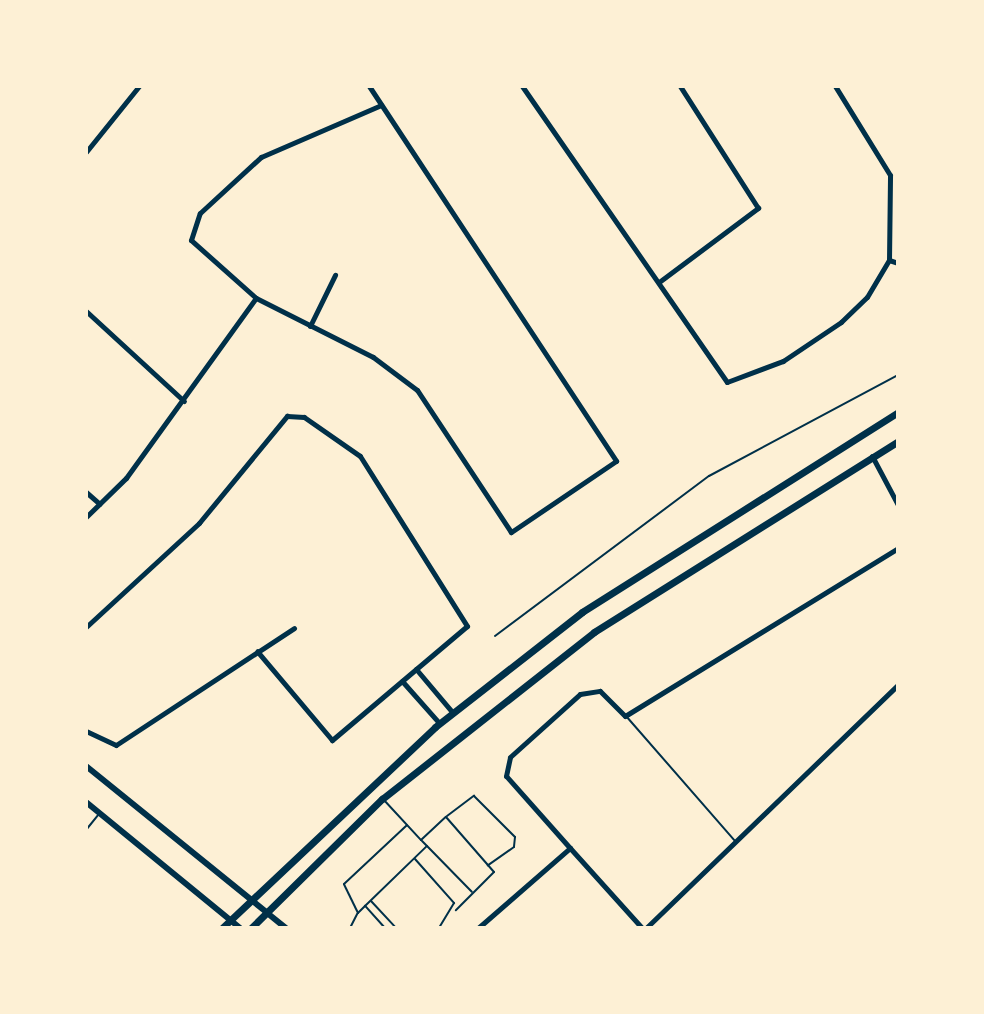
<!DOCTYPE html>
<style>
body{margin:0}
#map{position:relative;width:984px;height:1014px;overflow:hidden;background:#fdf0d5;font-family:"Alegreya Sans",sans-serif}
div>[style]{position:absolute}
[style*='--x']{left:calc(var(--x)*1px);top:calc(var(--y)*1px);width:calc(var(--w)*1px);rotate:calc(var(--a)*1deg)}
.path>*{height:2px;margin:-1px;padding:0 1px;transform-origin:1px;border-radius:1px;background:#003049}
.service>*{height:2px;margin:-1px;padding:0 1px;transform-origin:1px;border-radius:1px;background:#003049}
.minor>*{height:5px;margin:-2.5px;padding:0 2.5px;transform-origin:2.5px;border-radius:2.5px;background:#003049}
.tertiary>*{height:6px;margin:-3px;padding:0 3px;transform-origin:3px;border-radius:3px;background:#003049}
.secondary>*{height:6px;margin:-3px;padding:0 3px;transform-origin:3px;border-radius:3px;background:#003049}
.primary>*{height:7px;margin:-3.5px;padding:0 3.5px;transform-origin:3.5px;border-radius:3.5px;background:#003049}
span{translate:-50% -50%;white-space:nowrap;text-align:center;line-height:1.15;-webkit-text-stroke:8px #fdf0d5;paint-order:stroke}
.frame{position:absolute;inset:0;border:88px solid #fdf0d5;pointer-events:none}
</style>
<div id="map">
<div class="path">
<div style="--x:495;--y:636;--w:267;--a:-36.8"></div>
<div style="--x:709;--y:476;--w:214;--a:-28.1"></div>
</div>
<div class="service">
<div style="--x:626;--y:716;--w:166;--a:48.9"></div>
<div style="--x:383;--y:799;--w:56;--a:47.2"></div>
<div style="--x:421;--y:840;--w:34;--a:-43"></div>
<div style="--x:446;--y:817;--w:73;--a:48.9"></div>
<div style="--x:494;--y:872;--w:54;--a:135"></div>
<div style="--x:447;--y:816;--w:34;--a:-37"></div>
<div style="--x:474;--y:796;--w:58;--a:45"></div>
<div style="--x:515;--y:837;--w:10;--a:96"></div>
<div style="--x:514;--y:847;--w:32;--a:145"></div>
<div style="--x:86;--y:830;--w:21;--a:-51"></div>
<div style="--x:427;--y:846;--w:64;--a:45.6"></div>
<div style="--x:415;--y:859;--w:59;--a:48.4"></div>
<div style="--x:454;--y:903;--w:29;--a:121"></div>
<div style="--x:371;--y:901;--w:37;--a:47"></div>
<div style="--x:365;--y:906;--w:10;--a:135"></div>
<div style="--x:358;--y:913;--w:32;--a:-116"></div>
<div style="--x:344;--y:884;--w:86;--a:-43.1"></div>
<div style="--x:350;--y:928;--w:16;--a:-63"></div>
<div style="--x:385;--y:928;--w:30;--a:-132"></div>
<div style="--x:365;--y:906;--w:86;--a:-44.1"></div>
<div style="--x:427;--y:846;--w:7;--a:-135"></div>
</div>
<div class="minor">
<div style="--x:369;--y:86;--w:449;--a:56.6"></div>
<div style="--x:616;--y:461;--w:127;--a:145.9"></div>
<div style="--x:511;--y:532;--w:170;--a:-123.5"></div>
<div style="--x:417;--y:390;--w:55;--a:-143.1"></div>
<div style="--x:373;--y:357;--w:131;--a:-153.2"></div>
<div style="--x:256;--y:298;--w:87;--a:-138.3"></div>
<div style="--x:191;--y:240;--w:28;--a:-72"></div>
<div style="--x:200;--y:213;--w:83;--a:-42.6"></div>
<div style="--x:261;--y:157;--w:131;--a:-23.4"></div>
<div style="--x:522;--y:86;--w:360;--a:55.3"></div>
<div style="--x:727;--y:382;--w:60;--a:-20.6"></div>
<div style="--x:783;--y:361;--w:70;--a:-33.9"></div>
<div style="--x:841;--y:322;--w:36;--a:-44"></div>
<div style="--x:867;--y:297;--w:43;--a:-59.3"></div>
<div style="--x:889;--y:260;--w:85;--a:-89.3"></div>
<div style="--x:890;--y:175;--w:105;--a:-121.7"></div>
<div style="--x:86;--y:152;--w:85;--a:-51.2"></div>
<div style="--x:889;--y:260;--w:9;--a:18"></div>
<div style="--x:659;--y:282;--w:124;--a:-36.8"></div>
<div style="--x:758;--y:208;--w:145;--a:-122.6"></div>
<div style="--x:86;--y:311;--w:133;--a:42.6"></div>
<div style="--x:310;--y:326;--w:57;--a:-63.9"></div>
<div style="--x:872;--y:456;--w:55;--a:62"></div>
<div style="--x:86;--y:492;--w:18;--a:41"></div>
<div style="--x:86;--y:517;--w:56;--a:-44.3"></div>
<div style="--x:126;--y:478;--w:222;--a:-54.2"></div>
<div style="--x:86;--y:627;--w:154;--a:-42.6"></div>
<div style="--x:199;--y:523;--w:139;--a:-50.6"></div>
<div style="--x:287;--y:416;--w:17;--a:3"></div>
<div style="--x:304;--y:417;--w:68;--a:34.9"></div>
<div style="--x:360;--y:456;--w:201;--a:57.8"></div>
<div style="--x:467;--y:626;--w:177;--a:139.8"></div>
<div style="--x:332;--y:740;--w:116;--a:-130.1"></div>
<div style="--x:416;--y:669;--w:57;--a:49.9"></div>
<div style="--x:402;--y:681;--w:57;--a:48.5"></div>
<div style="--x:86;--y:731;--w:33;--a:25"></div>
<div style="--x:116;--y:745;--w:213;--a:-33.3"></div>
<div style="--x:570;--y:848;--w:96;--a:-131.6"></div>
<div style="--x:506;--y:776;--w:19;--a:-78"></div>
<div style="--x:510;--y:757;--w:94;--a:-42"></div>
<div style="--x:580;--y:694;--w:20;--a:-9"></div>
<div style="--x:600;--y:691;--w:35;--a:45"></div>
<div style="--x:625;--y:716;--w:321;--a:-31.6"></div>
<div style="--x:478;--y:928;--w:122;--a:-41"></div>
<div style="--x:570;--y:848;--w:108;--a:48"></div>
<div style="--x:646;--y:928;--w:350;--a:-44"></div>
</div>
<div class="tertiary">
<div style="--x:266;--y:912;--w:26;--a:39"></div>
</div>
<div class="secondary">
<div style="--x:86;--y:766;--w:232;--a:39"></div>
<div style="--x:86;--y:802;--w:199;--a:39.3"></div>
</div>
<div class="primary">
<div style="--x:222;--y:928;--w:293;--a:-43.3"></div>
<div style="--x:435;--y:727;--w:187;--a:-38"></div>
<div style="--x:582;--y:612;--w:374;--a:-32.3"></div>
<div style="--x:251;--y:928;--w:184;--a:-44.6"></div>
<div style="--x:382;--y:799;--w:270;--a:-38.2"></div>
<div style="--x:594;--y:632;--w:359;--a:-32.1"></div>
</div>
<div class="frame"></div>
</div>
